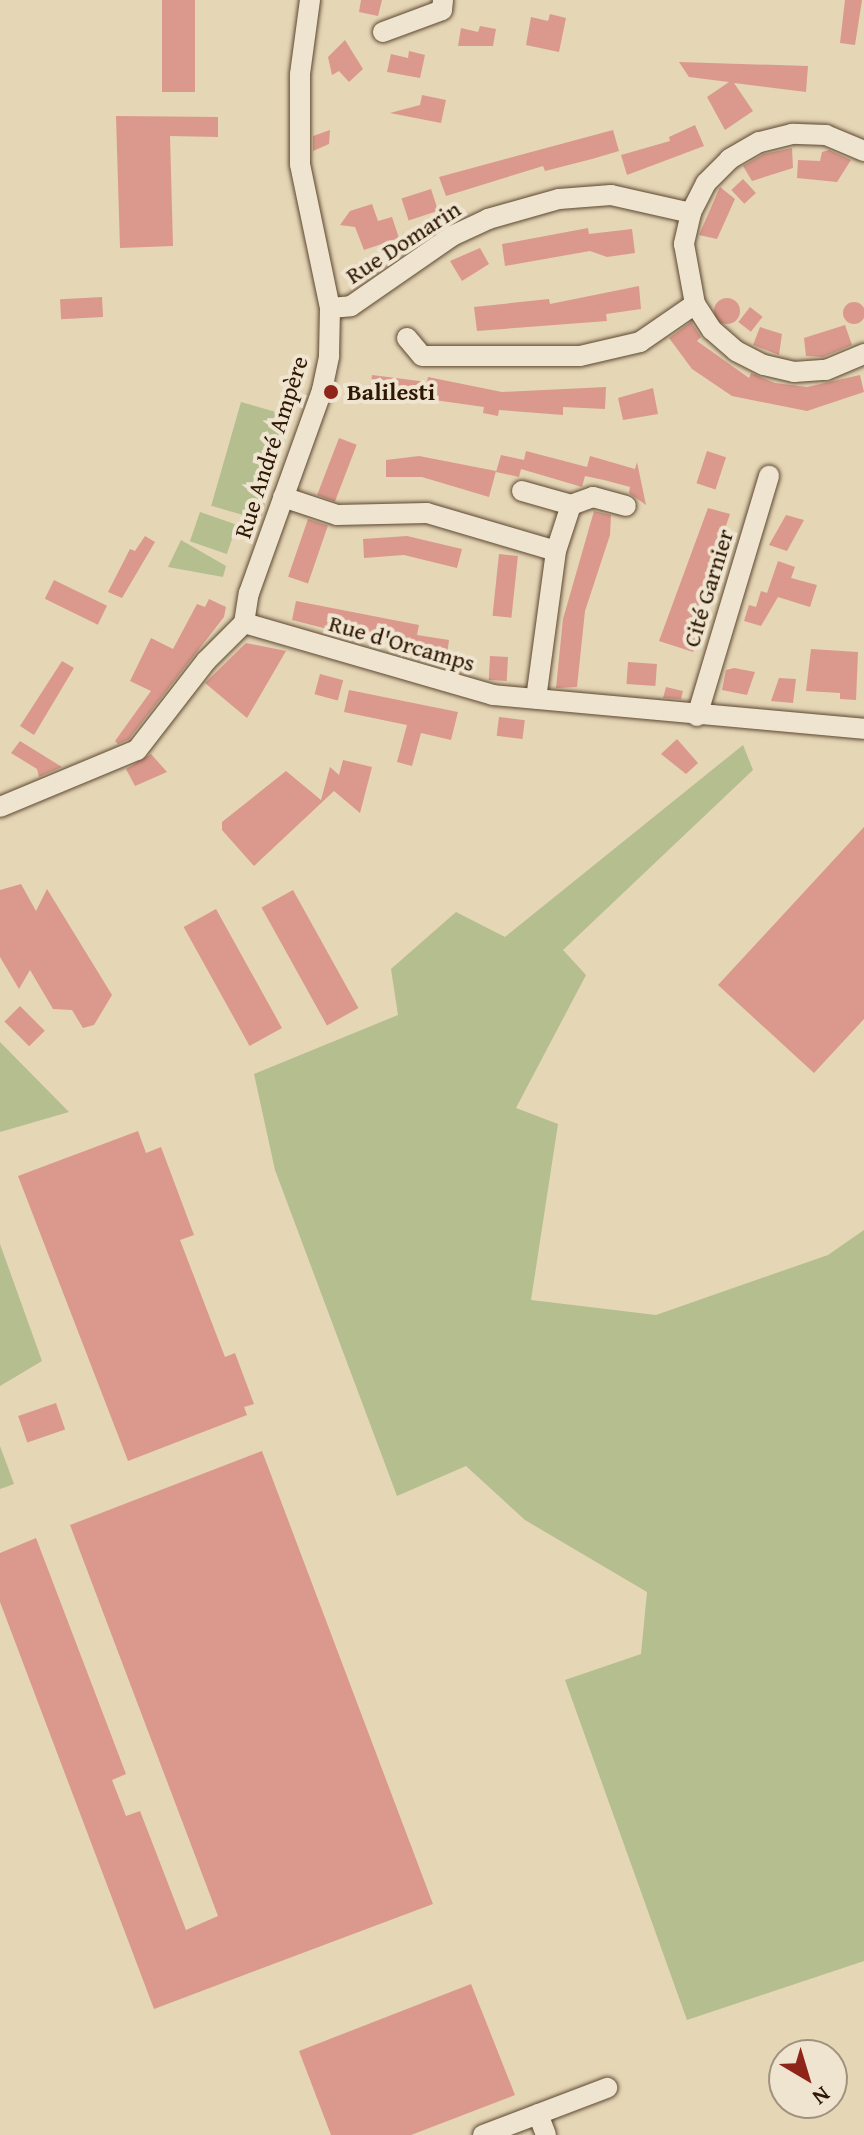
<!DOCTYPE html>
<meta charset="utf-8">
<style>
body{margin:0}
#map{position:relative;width:864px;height:2135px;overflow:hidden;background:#e5d6b6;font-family:"Gentium Book Plus",serif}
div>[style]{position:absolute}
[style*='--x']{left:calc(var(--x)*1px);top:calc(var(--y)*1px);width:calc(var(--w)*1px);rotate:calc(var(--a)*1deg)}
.green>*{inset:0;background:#b4be8f;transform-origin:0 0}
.building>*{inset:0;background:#da998c;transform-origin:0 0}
.round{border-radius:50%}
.roads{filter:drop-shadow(0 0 2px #5c4730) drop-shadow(0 0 2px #5c4730)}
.minor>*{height:20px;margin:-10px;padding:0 10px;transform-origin:10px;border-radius:10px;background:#eee4d0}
.dots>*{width:22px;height:22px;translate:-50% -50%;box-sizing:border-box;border:4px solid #eee4d0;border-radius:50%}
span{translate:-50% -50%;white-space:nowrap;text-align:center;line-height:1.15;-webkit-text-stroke:8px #eee4d0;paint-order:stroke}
.street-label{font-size:24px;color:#2e1703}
.poi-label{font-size:24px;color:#2e1703;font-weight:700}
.left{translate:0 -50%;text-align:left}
.north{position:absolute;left:768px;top:2039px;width:80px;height:80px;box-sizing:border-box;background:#eee4d0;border:2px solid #a1927e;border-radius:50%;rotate:142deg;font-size:22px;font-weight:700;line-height:32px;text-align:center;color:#2e1703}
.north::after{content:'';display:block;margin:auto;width:28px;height:36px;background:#8f2418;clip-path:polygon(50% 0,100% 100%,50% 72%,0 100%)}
</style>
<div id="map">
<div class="green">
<div style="left:241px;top:402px;width:51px;height:108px;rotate:16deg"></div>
<div style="left:200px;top:512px;width:39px;height:31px;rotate:19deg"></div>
<div style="clip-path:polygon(181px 540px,226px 566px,223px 577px,168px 567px)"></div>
<div style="clip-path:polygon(743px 745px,753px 770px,563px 950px,586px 975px,516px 1108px,558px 1124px,531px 1300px,656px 1315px,828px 1255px,864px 1230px,864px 1961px,687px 2020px,565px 1680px,641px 1654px,647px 1592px,525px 1520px,466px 1466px,397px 1496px,275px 1170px,254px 1074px,398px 1015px,391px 969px,456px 912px,505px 937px)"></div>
<div style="clip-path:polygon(0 1042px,69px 1112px,0 1132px)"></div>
<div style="clip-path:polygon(0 1244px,42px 1361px,0 1386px)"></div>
<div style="clip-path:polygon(0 1446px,14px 1484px,0 1489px)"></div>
</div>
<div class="building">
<div style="left:162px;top:0;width:33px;height:92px"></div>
<div style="clip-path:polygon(361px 0,382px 0,378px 16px,359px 12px)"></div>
<div style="clip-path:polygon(845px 0,862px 0,855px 45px,840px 43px)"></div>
<div style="clip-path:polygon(550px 14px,566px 18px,559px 52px,526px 45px,531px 17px,548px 21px)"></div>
<div style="clip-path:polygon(480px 26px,496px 29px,493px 46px,458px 46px,461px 28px,478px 32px)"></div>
<div style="clip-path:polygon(345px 40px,363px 69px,349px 82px,339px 71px,332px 75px,328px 57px)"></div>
<div style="clip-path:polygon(409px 51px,425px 55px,420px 78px,387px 72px,391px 54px,408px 58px)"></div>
<div style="clip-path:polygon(679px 62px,808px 66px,806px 92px,734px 83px,753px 111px,725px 130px,707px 97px,729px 82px,689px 77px)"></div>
<div style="clip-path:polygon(422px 95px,446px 100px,441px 123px,390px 113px,420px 105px)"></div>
<div style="clip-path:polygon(116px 116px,218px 117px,218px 137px,170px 136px,173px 246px,120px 248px)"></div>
<div style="clip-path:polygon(695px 125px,704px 146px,627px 175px,621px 155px,670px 141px,669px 137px)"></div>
<div style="clip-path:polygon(330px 130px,329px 144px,313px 151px,313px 136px)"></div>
<div style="clip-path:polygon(613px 130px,619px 151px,592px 159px,545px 171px,543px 166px,446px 196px,439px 177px)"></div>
<div style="clip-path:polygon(792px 148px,793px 168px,752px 181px,743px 166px,764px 154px)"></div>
<div style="clip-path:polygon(829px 150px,851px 160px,837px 182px,797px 178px,798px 160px,820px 161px,822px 152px)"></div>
<div style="left:743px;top:179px;width:19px;height:16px;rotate:47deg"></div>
<div style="clip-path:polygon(720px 187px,735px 199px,717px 239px,699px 235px)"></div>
<div style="left:431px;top:189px;width:23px;height:31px;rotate:72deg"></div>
<div style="clip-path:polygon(372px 204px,378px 221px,392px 217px,399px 238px,364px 250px,355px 227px,340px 225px,350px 211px)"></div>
<div style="clip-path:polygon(588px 228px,589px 234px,632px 229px,635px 253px,607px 257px,590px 251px,505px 266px,502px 244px)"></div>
<div style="clip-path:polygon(480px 248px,489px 264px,462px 281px,450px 261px)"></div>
<div style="clip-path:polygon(639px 286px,641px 309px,606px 314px,607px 321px,477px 331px,474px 307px,549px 299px,550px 304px)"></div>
<div style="left:102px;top:297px;width:20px;height:42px;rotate:87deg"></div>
<div class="round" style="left:714px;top:298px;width:26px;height:26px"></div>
<div class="round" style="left:843px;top:302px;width:22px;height:22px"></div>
<div style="left:750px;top:307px;width:16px;height:19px;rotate:38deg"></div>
<div style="clip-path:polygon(691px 322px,701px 337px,697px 341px,749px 378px,751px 373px,775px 383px,807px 387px,860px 375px,864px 392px,807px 411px,732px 396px,692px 369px,669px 338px)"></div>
<div style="clip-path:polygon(845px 325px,852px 345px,823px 357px,806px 356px,804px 338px)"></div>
<div style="clip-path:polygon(760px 327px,782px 334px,779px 355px,753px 345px)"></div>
<div style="clip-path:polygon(372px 375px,427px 382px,428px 377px,502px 392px,606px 387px,605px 409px,563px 407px,563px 415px,499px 410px,498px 416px,483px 413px,484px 407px,406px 396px,406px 402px,369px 397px)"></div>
<div style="clip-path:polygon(653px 388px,658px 414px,623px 420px,618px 398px)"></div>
<div style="left:339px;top:438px;width:19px;height:61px;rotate:21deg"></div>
<div style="clip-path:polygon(526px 451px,587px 467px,590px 456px,635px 469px,637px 462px,646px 505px,629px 493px,630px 487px,604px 480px,585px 476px,582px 487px,521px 469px,519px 477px,496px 472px,501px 455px,524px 460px)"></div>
<div style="left:707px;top:451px;width:20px;height:34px;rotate:18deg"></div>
<div style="clip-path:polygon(419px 456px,496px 471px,489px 497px,422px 477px,386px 477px,386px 460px)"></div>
<div style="clip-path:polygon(708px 508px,730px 514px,690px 630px,700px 633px,693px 652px,659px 641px)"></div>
<div style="clip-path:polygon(594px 511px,611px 515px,610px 535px,585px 611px,577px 687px,556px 688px,563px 619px)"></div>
<div style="clip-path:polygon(786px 515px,804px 520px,787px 551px,769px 545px)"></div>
<div style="left:308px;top:519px;width:21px;height:61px;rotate:19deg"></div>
<div style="clip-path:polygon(145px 536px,155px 542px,122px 598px,108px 592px,130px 549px,135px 551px)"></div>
<div style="clip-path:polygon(407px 536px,462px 549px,457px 568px,404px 555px,364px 558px,363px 539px)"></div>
<div style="left:499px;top:554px;width:19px;height:62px;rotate:6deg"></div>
<div style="clip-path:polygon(778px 561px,795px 567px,791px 578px,817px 585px,810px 607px,778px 597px,761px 626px,744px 621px,749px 605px,756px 607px,761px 591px,767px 593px)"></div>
<div style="left:54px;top:580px;width:59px;height:21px;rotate:26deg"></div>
<div style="clip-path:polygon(209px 599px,226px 607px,224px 617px,129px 739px,118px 744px,115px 741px,151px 691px,130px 681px,151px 638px,173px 649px,197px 604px,205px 607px)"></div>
<div style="clip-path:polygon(296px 601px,419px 625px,417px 635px,449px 640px,446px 663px,469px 668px,468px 674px,403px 655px,383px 643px,292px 620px)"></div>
<div style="clip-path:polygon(246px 643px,286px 651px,247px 718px,205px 683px)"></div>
<div style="clip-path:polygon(811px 649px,858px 652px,856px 700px,840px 699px,840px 693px,806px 691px)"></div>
<div style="left:490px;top:656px;width:18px;height:24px;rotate:3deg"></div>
<div style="clip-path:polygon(62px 661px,74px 668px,34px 735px,20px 726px)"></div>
<div style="left:628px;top:662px;width:29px;height:22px;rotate:4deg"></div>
<div style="clip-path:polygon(734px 668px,755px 672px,747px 695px,722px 690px,726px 670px)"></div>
<div style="left:320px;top:674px;width:24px;height:21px;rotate:15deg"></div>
<div style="clip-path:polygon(779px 678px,796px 679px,793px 703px,771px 701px)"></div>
<div style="clip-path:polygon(666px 687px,683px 691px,681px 699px,663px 698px)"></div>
<div style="clip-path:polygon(349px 690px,458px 712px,451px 740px,421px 733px,412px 766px,397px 762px,407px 725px,344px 712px)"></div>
<div style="left:499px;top:717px;width:26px;height:19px;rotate:7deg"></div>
<div style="clip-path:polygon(677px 739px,698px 763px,686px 774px,661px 754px)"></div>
<div style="clip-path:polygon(20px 741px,62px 767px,39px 777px,37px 769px,11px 753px)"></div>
<div style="clip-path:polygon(151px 754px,167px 772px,135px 786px,126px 769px)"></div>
<div style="clip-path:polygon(343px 760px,372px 767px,360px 813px,334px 791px,254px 866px,222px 830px,222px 822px,286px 771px,321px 800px,330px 767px,339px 775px)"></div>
<div style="clip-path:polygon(864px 827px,864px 1019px,814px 1073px,718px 985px)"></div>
<div style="clip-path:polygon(21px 884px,36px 911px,47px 889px,112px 995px,94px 1025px,83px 1028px,72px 1010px,53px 1009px,30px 970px,19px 989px,0 957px,0 890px)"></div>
<div style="left:293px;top:890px;width:135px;height:36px;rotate:61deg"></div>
<div style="left:216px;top:909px;width:136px;height:37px;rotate:61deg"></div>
<div style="left:20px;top:1006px;width:35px;height:22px;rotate:45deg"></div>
<div style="clip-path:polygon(138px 1131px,146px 1153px,161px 1147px,194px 1235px,180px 1240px,225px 1357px,235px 1353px,254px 1404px,244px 1407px,247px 1415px,128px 1461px,18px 1176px)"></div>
<div style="left:56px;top:1403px;width:28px;height:40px;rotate:71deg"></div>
<div style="clip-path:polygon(262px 1451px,433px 1904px,154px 2009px,0 1602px,0 1553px,36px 1538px,126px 1774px,112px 1780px,126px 1816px,140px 1811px,186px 1930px,218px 1916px,70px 1525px)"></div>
<div style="clip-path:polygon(471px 1984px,515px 2095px,411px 2135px,331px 2135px,299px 2051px)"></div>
</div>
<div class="roads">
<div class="minor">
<div style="--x:383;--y:32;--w:63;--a:-20.4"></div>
<div style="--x:442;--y:10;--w:10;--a:-84"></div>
<div style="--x:864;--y:151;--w:41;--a:-157.2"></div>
<div style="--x:826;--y:135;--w:34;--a:-178"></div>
<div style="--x:792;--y:134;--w:34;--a:166"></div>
<div style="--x:759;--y:142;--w:34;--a:150"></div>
<div style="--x:730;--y:159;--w:34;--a:135"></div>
<div style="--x:706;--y:183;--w:34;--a:117"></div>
<div style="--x:691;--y:213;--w:32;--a:103"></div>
<div style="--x:684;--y:244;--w:61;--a:79.6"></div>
<div style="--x:695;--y:304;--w:31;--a:57"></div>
<div style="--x:712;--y:330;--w:32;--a:41"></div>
<div style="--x:736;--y:351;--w:31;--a:27"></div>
<div style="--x:764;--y:365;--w:31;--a:13"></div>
<div style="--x:794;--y:372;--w:32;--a:-4"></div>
<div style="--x:826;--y:370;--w:41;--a:-22.8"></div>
<div style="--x:330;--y:308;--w:21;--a:-5"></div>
<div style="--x:351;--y:306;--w:123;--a:-34.7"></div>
<div style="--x:452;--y:236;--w:40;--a:-25"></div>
<div style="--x:488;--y:219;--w:74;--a:-15.7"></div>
<div style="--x:559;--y:199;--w:52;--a:-4.4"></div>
<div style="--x:611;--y:195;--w:82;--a:12.7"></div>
<div style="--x:407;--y:338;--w:23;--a:50"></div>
<div style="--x:422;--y:356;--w:158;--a:0"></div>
<div style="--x:580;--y:356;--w:62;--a:-13.1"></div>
<div style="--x:640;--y:342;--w:67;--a:-34.6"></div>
<div style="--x:522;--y:491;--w:51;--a:15.9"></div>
<div style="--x:571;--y:505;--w:23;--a:-20"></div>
<div style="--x:593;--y:497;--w:34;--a:15"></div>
<div style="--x:283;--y:497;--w:57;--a:18.4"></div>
<div style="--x:337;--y:515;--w:90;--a:-1.3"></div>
<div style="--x:427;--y:513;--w:134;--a:16.4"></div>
<div style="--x:556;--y:551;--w:149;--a:97.7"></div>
<div style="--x:556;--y:551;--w:48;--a:-71.9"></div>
<div style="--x:244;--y:623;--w:30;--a:-81"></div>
<div style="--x:249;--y:593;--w:216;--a:-70.2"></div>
<div style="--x:322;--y:390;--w:35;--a:-78"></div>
<div style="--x:329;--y:356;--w:48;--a:-88.8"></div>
<div style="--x:330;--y:308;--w:147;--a:-101.8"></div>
<div style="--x:300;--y:164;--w:90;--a:-90"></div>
<div style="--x:300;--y:74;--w:75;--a:-82.3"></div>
<div style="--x:244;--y:623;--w:259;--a:16.1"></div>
<div style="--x:493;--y:695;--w:373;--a:5.2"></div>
<div style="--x:697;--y:716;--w:251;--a:-73.3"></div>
<div style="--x:0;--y:807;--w:148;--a:-22.6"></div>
<div style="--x:137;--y:750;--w:113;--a:-52.2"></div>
<div style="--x:206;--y:661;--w:54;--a:-45"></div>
<div style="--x:538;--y:2114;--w:22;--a:69"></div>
<div style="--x:483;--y:2135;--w:133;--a:-20.8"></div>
</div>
</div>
<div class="dots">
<div style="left:331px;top:392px;background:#8f2418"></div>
</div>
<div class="street-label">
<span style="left:403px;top:242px;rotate:-33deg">Rue Domarin</span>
<span style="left:271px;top:447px;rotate:-72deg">Rue André Ampère</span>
<span style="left:708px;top:588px;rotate:-73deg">Cité Garnier</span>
<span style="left:402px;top:643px;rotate:16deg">Rue d'Orcamps</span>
</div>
<div class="poi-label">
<span class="left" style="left:347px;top:392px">Balilesti</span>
</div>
<div class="north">N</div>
</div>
